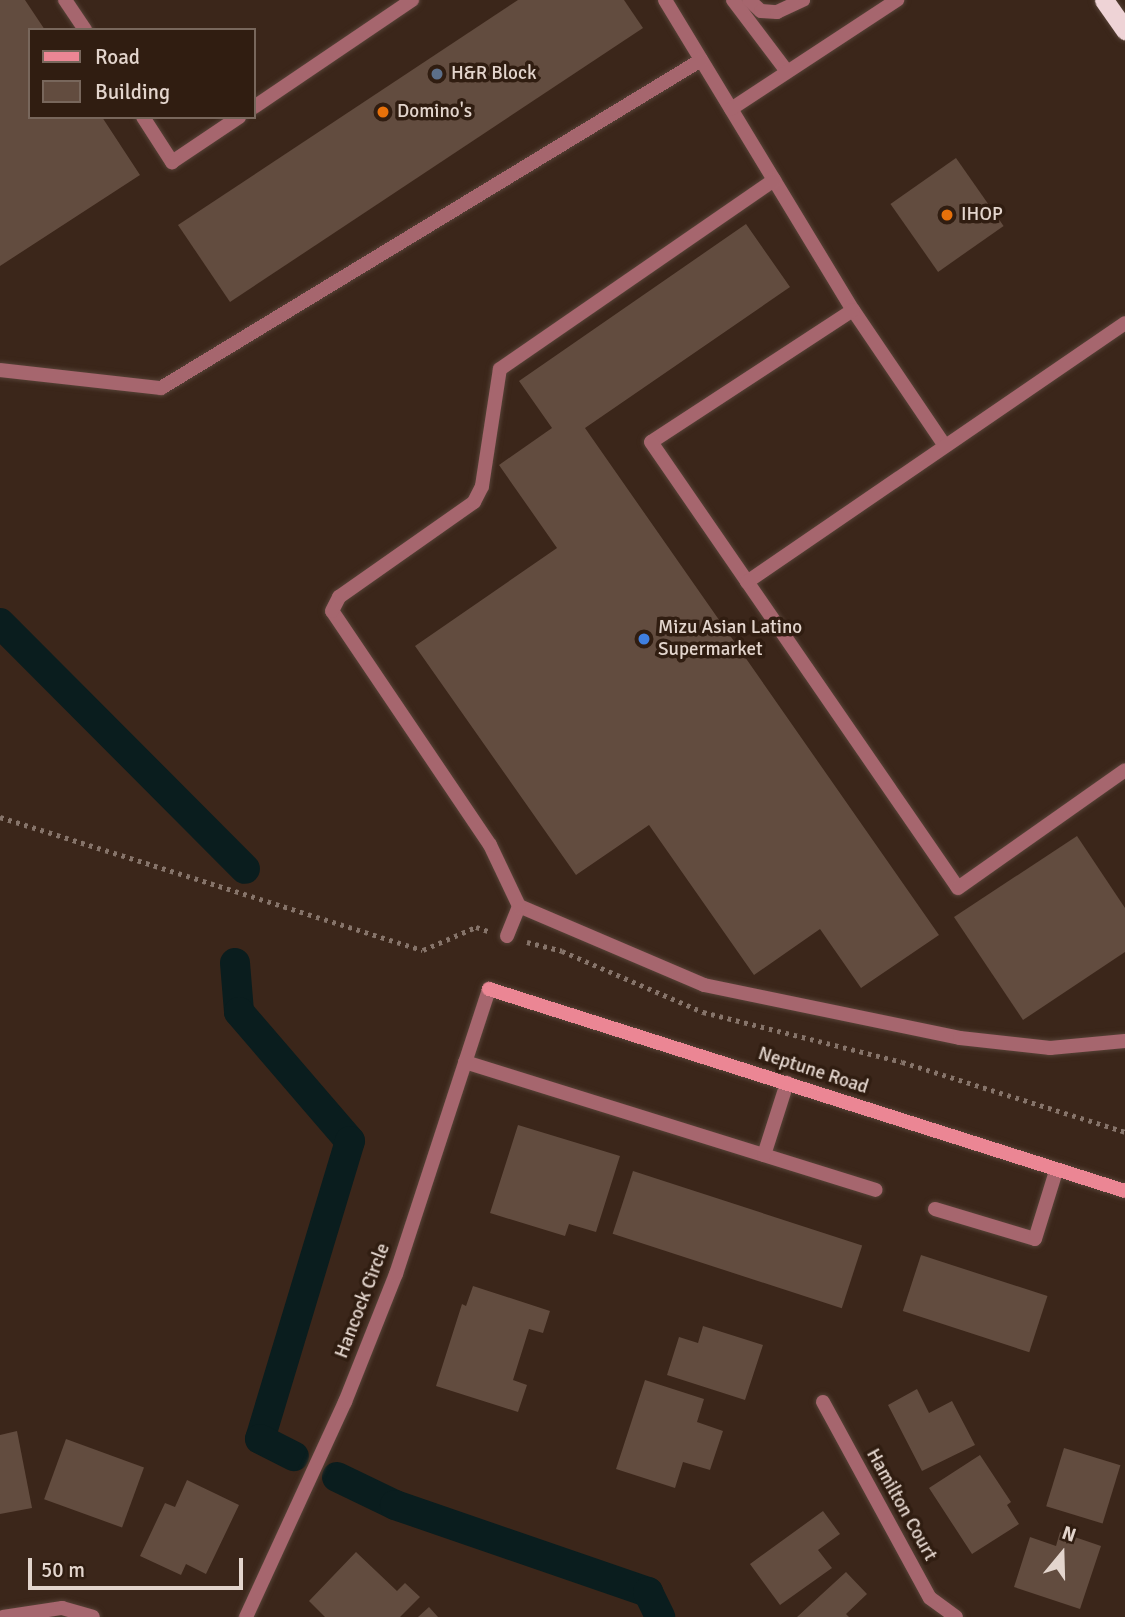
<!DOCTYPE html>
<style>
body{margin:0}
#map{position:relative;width:1125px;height:1617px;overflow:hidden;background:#3b261a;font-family:Signika,sans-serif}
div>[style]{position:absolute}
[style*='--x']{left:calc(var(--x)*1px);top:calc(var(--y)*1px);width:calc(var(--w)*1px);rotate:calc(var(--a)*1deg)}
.canal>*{height:30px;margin:-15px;padding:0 15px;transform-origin:15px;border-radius:15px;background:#0a1d1e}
.building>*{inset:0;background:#624c3f;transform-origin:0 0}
.path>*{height:4.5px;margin-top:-2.25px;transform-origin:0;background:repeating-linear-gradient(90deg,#86746a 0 3.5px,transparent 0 8.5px)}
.roads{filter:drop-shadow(0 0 2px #564237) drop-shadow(0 0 2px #564237)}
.service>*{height:14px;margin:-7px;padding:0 7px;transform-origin:7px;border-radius:7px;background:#a6666e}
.minor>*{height:14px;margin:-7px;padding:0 7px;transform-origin:7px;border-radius:7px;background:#a6666e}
.secondary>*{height:14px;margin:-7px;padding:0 7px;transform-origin:7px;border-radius:7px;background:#eb8694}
.trunk>*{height:19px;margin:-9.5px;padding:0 9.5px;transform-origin:9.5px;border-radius:9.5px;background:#eed3d6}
.dots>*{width:19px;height:19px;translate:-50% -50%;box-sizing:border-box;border:4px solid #301d11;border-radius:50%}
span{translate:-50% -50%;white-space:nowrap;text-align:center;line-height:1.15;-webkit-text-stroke:7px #301d11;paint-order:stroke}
.poi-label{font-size:19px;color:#e3d5cd}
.left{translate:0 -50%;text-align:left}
.street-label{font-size:19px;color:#e3d5cd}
.legend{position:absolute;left:28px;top:28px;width:228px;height:91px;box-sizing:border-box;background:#301d11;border:2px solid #78675c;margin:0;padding:9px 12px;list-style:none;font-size:21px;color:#e3d5cd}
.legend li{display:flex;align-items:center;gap:14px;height:35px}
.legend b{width:35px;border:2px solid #78675c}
.north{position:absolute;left:1027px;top:1519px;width:70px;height:70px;-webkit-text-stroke:5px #301d11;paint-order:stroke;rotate:19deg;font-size:19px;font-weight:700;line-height:28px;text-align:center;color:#e3d5cd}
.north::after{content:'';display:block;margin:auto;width:24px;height:32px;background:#e3d5cd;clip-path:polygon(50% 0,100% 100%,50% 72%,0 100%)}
.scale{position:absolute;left:28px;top:1558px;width:215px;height:32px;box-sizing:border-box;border:4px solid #e3d5cd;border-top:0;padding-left:9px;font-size:21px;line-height:24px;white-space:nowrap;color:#e3d5cd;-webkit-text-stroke:5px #301d11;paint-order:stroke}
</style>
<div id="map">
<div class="canal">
<div style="--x:0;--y:623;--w:347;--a:45.1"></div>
<div style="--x:235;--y:963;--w:49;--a:85.3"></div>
<div style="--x:239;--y:1012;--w:170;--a:49.3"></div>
<div style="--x:350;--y:1141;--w:311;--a:106.8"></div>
<div style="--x:260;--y:1439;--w:38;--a:27"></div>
<div style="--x:337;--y:1477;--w:64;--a:25.8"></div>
<div style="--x:395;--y:1505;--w:268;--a:19"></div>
<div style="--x:648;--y:1592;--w:28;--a:64"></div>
</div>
<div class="building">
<div style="clip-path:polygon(0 0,25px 0,45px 30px,30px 30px,30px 117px,102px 117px,140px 175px,0 266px)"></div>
<div style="clip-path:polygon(518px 0,624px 0,643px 28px,230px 302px,178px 225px)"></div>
<div style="left:956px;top:158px;width:83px;height:80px;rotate:55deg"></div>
<div style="clip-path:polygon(746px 224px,790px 287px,585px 428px,939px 935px,861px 988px,820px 929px,754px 975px,649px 825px,576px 875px,415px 646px,557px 548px,499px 465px,552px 428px,519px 381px)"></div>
<div style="clip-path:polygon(1077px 836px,1125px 908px,1125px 952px,1023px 1020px,954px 917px)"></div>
<div style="clip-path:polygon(518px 1125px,620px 1156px,596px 1232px,569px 1224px,565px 1236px,490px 1213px)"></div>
<div style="left:633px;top:1171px;width:241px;height:66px;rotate:18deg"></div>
<div style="left:921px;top:1255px;width:133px;height:59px;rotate:18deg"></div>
<div style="clip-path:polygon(473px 1286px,550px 1311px,543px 1333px,529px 1329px,513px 1380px,527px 1385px,518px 1412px,436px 1386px,462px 1304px,466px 1306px)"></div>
<div style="clip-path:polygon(703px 1326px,763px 1345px,745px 1400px,667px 1375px,679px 1337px,698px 1343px)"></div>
<div style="clip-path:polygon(645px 1380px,704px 1399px,697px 1422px,723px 1431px,710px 1470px,683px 1462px,675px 1488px,616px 1469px)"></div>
<div style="clip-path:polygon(917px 1389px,929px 1413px,952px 1401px,975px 1445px,922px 1471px,888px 1405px)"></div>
<div style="clip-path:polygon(17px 1431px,32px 1508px,0 1514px,0 1435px)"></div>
<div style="left:66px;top:1439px;width:83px;height:64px;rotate:20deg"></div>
<div style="left:1064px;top:1448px;width:59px;height:61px;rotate:17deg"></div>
<div style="clip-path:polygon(980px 1455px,1011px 1502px,1007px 1505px,1019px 1524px,972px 1554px,929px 1488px)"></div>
<div style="clip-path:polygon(187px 1480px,239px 1505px,206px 1574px,186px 1564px,181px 1575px,140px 1556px,165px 1503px,175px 1507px)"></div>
<div style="clip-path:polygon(823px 1511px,840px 1534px,818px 1550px,832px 1568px,780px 1605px,750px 1564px)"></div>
<div style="clip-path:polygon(1060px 1532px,1101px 1546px,1080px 1609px,1014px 1587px,1030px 1537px,1056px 1546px)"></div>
<div style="clip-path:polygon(356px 1552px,397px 1591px,405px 1583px,420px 1597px,400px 1617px,325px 1617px,309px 1601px)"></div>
<div style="clip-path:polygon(846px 1572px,867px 1594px,846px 1614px,849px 1617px,797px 1617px)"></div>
<div style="clip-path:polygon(429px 1607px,438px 1617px,418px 1617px)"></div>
</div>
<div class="path">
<div style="--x:0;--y:817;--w:443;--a:17.5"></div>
<div style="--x:423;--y:950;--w:58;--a:-23.5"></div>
<div style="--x:476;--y:927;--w:13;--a:18"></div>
<div style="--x:527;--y:942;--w:36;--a:14"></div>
<div style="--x:562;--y:951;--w:154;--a:23.4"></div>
<div style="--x:703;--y:1012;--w:205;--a:14.1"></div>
<div style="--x:902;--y:1062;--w:234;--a:17.4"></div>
</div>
<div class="roads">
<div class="service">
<div style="--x:65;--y:0;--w:36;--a:56"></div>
<div style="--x:665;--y:0;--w:363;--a:58.8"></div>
<div style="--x:853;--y:310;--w:164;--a:55.9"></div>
<div style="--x:733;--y:0;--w:88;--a:52.9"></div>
<div style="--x:749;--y:0;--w:16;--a:43"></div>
<div style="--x:761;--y:11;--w:16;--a:4"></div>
<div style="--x:777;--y:12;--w:29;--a:-25"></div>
<div style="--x:254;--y:107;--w:191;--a:-34.1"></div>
<div style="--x:731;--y:109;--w:199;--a:-33.3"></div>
<div style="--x:143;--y:117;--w:54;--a:57.2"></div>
<div style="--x:172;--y:162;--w:81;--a:-33.9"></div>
<div style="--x:853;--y:310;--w:241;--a:146.8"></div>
<div style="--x:651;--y:442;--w:541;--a:55.46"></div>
<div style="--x:958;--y:888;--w:204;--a:-35.2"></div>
<div style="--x:0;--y:370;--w:162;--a:6.4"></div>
<div style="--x:161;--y:388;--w:632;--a:-31.27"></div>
<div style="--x:747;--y:582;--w:458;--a:-34.4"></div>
<div style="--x:519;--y:906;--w:201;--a:23.1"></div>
<div style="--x:704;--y:985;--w:261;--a:11.7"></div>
<div style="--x:960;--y:1038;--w:91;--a:6.3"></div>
<div style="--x:1050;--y:1048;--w:75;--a:-5.3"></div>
<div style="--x:507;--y:936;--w:32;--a:-68"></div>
<div style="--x:519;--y:906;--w:68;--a:-115.4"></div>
<div style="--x:490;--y:845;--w:282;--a:-124"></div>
<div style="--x:332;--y:611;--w:16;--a:-63"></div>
<div style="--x:339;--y:597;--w:165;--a:-35.1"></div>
<div style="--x:474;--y:502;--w:18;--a:-63"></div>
<div style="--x:482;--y:486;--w:118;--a:-81.3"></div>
<div style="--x:500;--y:369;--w:333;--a:-34.6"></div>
<div style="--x:465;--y:1062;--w:430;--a:17.3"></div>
<div style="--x:764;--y:1155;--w:76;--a:-72.3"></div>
<div style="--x:935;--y:1209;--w:104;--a:16.7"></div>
<div style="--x:1035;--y:1239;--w:71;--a:-72.8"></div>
</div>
<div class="minor">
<div style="--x:823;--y:1402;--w:223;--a:61.4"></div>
<div style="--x:930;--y:1598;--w:32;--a:36"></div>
<div style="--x:3;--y:1617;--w:60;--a:-8.7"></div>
<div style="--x:62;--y:1608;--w:32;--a:16"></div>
<div style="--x:246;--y:1617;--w:237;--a:-65.3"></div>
<div style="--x:345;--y:1402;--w:138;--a:-68.3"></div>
<div style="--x:396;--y:1274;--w:300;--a:-71.9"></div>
</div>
<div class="secondary">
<div style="--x:489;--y:989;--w:667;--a:17.62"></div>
</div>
<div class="trunk">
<div style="--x:1104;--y:0;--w:37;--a:55"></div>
</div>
</div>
<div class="dots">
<div style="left:437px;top:74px;background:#5c6f8a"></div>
<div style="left:383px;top:112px;background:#e8710a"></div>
<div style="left:947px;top:215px;background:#e8710a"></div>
<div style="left:644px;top:639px;background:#3f7fe0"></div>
</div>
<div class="poi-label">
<span class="left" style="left:451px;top:74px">H&amp;R Block</span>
<span class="left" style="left:397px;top:112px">Domino's</span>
<span class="left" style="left:961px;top:215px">IHOP</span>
<span class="left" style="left:658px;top:639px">Mizu Asian Latino<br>Supermarket</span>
</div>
<div class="street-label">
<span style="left:813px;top:1071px;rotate:18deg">Neptune Road</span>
<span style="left:363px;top:1301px;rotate:-69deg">Hancock Circle</span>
<span style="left:901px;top:1505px;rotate:61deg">Hamilton Court</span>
</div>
<ul class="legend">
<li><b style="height:9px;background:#eb8694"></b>Road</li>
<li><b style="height:19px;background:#624c3f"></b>Building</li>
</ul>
<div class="north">N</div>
<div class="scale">50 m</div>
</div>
